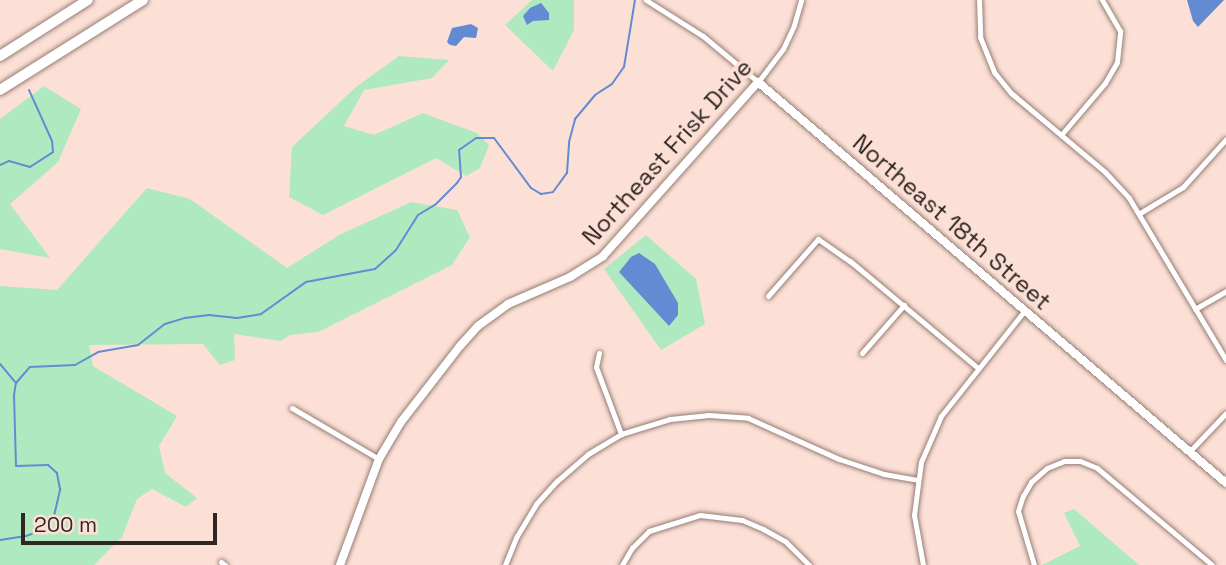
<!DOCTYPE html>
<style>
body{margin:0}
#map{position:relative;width:1226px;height:565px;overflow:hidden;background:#fce0d6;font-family:"Space Grotesk",sans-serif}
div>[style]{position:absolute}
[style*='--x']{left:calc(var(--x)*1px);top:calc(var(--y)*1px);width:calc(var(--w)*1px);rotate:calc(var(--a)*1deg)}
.green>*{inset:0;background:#afe9bf}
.water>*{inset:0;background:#638bd4}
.stream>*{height:2px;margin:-1px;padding:0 1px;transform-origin:1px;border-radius:1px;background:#638bd4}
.roads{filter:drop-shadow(0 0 2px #967d74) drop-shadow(0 0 2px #967d74)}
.street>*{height:5px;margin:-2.5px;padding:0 2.5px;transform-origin:2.5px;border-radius:2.5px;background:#fff}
.secondary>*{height:8px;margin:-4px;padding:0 4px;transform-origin:4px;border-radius:4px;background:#fff}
.highway>*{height:10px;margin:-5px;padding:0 5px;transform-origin:5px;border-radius:5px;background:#fff}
span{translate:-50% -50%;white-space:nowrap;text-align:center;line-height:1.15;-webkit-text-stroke:7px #fce0d6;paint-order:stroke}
.street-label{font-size:24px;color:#302622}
.scale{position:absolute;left:21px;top:513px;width:196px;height:32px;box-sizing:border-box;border:4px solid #302622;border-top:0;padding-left:9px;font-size:21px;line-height:24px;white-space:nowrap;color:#302622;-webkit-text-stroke:5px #fce0d6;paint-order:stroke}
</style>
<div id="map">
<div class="green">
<div style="clip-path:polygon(532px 0,574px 0,574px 30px,553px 71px,505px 25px)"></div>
<div style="clip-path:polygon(399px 56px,449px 60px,432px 78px,364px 90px,344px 126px,374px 135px,423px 113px,477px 133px,489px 145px,480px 168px,466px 176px,436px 158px,323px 215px,289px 197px,292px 147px,356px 87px)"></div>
<div style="clip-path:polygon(44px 86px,81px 109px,58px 162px,10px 204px,50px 258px,0 249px,0 119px)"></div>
<div style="clip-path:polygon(147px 188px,190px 199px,287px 268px,339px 235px,411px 202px,457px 210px,470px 237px,452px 265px,318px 332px,290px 335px,281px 341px,234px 334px,235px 360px,220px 365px,203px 344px,89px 345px,93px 366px,177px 416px,159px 446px,165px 473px,197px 498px,186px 507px,152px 489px,137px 499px,122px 537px,94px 565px,0 565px,0 286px,57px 290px)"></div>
<div style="clip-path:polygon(646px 235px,696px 279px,705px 324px,661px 350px,604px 269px)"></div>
<div style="clip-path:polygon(1074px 509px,1139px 565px,1042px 565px,1080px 546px,1064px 513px)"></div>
</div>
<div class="water">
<div style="clip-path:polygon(1187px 0,1224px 0,1198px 27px,1193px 21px)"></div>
<div style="clip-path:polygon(541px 3px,549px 13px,549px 20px,533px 21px,527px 25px,523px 16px,530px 8px)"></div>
<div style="clip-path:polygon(471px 24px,478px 28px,476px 38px,464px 37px,456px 46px,450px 45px,447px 42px,452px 28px)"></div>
<div style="clip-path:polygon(639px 253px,655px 264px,678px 303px,678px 315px,669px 326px,619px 272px,631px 257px)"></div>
</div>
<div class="stream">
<div style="--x:0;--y:165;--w:10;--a:-24"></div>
<div style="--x:9;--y:161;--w:22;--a:16"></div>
<div style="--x:30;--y:167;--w:27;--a:-33"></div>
<div style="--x:53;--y:152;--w:11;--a:-95"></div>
<div style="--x:52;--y:141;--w:56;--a:-114.3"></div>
<div style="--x:0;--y:364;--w:23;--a:50"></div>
<div style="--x:0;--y:540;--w:26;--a:-9"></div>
<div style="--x:26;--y:536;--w:15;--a:-20"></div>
<div style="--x:40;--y:531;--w:21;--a:-47"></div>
<div style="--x:54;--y:516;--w:28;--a:-77"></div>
<div style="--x:60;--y:489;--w:16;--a:-101"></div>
<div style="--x:57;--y:473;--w:12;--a:-138"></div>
<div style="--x:48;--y:465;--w:32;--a:178"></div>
<div style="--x:16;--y:466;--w:71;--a:-91.6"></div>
<div style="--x:14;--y:395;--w:12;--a:-81"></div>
<div style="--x:16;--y:383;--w:21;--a:-49"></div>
<div style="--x:30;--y:367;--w:45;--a:-2.5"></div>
<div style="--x:75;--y:365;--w:26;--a:-29"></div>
<div style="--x:98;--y:352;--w:41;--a:-9.9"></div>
<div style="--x:138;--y:345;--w:34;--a:-38"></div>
<div style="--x:165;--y:324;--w:21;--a:-17"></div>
<div style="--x:185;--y:318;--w:24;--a:-7"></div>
<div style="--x:209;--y:315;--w:28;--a:6"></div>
<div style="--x:237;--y:318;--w:24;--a:-9"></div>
<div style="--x:261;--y:314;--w:55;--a:-35.4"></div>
<div style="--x:306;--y:282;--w:70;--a:-10.7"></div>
<div style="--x:375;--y:269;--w:28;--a:-42"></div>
<div style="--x:396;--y:250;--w:41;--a:-57.8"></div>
<div style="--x:418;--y:215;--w:21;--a:-31"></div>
<div style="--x:436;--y:204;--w:30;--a:-45"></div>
<div style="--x:457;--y:183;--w:7;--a:-56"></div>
<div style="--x:461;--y:177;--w:27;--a:-94"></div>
<div style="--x:459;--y:150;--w:21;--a:-35"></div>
<div style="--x:476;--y:138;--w:18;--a:0"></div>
<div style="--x:494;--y:138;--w:62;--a:53.5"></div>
<div style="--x:531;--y:188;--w:12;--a:31"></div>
<div style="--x:541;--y:194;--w:12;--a:-9"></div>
<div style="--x:553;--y:192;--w:24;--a:-54"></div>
<div style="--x:567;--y:173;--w:31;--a:-86"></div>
<div style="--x:569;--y:142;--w:24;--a:-75"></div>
<div style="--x:575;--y:119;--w:31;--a:-50"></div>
<div style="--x:595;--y:95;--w:20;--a:-33"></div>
<div style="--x:612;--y:84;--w:21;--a:-55"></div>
<div style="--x:624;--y:67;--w:68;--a:-80.7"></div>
</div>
<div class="roads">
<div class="street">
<div style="--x:646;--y:0;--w:67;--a:32.3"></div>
<div style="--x:703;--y:36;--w:72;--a:39.9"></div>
<div style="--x:758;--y:82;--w:41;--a:-52.9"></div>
<div style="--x:783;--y:49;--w:26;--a:-65"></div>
<div style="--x:794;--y:25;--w:26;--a:-74"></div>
<div style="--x:979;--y:0;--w:37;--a:88"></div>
<div style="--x:980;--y:37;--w:38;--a:68"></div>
<div style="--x:994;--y:72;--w:27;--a:51"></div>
<div style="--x:1011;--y:93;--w:123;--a:40"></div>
<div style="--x:1105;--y:172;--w:35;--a:47"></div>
<div style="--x:1129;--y:198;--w:189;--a:59.1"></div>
<div style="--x:1061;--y:135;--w:68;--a:-49.8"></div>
<div style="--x:1105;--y:83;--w:24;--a:-60"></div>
<div style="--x:1117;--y:62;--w:31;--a:-84"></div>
<div style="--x:1120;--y:31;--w:36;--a:-120"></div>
<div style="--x:1140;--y:213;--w:50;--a:-31.2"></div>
<div style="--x:1183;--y:187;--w:64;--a:-48.1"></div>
<div style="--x:768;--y:296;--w:76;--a:-48.7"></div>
<div style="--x:818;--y:239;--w:39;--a:35"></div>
<div style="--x:850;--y:261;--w:167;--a:39.9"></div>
<div style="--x:1195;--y:309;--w:36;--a:-30"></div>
<div style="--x:599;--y:353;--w:14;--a:102"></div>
<div style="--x:596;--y:367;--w:72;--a:69.5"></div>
<div style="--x:862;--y:353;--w:64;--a:-48.8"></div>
<div style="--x:292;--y:408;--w:101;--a:30.4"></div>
<div style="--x:1190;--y:451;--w:52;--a:-46.5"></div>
<div style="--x:221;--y:562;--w:5;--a:37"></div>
<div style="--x:505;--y:565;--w:31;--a:-68"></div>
<div style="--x:517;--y:536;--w:37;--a:-59"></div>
<div style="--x:536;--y:504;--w:31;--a:-48"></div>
<div style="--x:557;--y:481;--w:41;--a:-41.1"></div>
<div style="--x:588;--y:454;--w:39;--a:-31"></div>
<div style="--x:621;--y:434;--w:51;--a:-17"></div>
<div style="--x:670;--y:419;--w:39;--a:-6"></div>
<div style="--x:709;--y:415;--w:39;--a:4"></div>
<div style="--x:748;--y:418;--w:100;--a:24.3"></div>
<div style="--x:839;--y:459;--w:47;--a:18.4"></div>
<div style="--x:884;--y:474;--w:34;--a:10"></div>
<div style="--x:622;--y:565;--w:20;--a:-60"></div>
<div style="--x:632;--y:548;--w:24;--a:-45"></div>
<div style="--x:649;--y:531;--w:53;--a:-17.4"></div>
<div style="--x:700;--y:515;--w:42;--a:6.8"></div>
<div style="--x:742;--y:520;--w:23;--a:23"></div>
<div style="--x:763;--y:529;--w:26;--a:29"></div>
<div style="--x:786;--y:542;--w:33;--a:45"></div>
<div style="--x:923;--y:565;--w:51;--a:-100.2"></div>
<div style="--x:914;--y:515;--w:53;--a:-82.5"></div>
<div style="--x:921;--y:462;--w:50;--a:-66.5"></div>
<div style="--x:941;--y:416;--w:135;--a:-51.6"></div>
<div style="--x:1034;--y:565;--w:56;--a:-106.5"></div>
<div style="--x:1018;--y:511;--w:16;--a:-72"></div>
<div style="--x:1023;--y:496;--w:16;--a:-60"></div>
<div style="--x:1031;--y:482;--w:21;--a:-41"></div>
<div style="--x:1047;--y:468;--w:18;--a:-22"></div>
<div style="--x:1064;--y:461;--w:16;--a:0"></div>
<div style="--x:1080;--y:461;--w:18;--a:22"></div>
<div style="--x:1097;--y:468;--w:150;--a:40.1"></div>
</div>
<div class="secondary">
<div style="--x:340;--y:565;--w:113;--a:-69.8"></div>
<div style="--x:379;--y:459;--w:43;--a:-59.3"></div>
<div style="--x:401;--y:422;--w:96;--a:-52.2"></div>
<div style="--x:460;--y:346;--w:27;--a:-48"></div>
<div style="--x:478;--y:326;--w:37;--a:-36"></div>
<div style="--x:508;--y:304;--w:68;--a:-23.5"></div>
<div style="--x:570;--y:277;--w:39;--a:-32"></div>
<div style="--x:603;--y:256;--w:233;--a:-48.3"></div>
<div style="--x:758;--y:82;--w:616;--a:40.59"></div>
</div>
<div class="highway">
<div style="--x:0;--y:56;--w:104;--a:-32.5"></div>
<div style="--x:0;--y:90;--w:169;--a:-32.2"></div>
</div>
</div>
<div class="street-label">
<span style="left:667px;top:152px;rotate:-48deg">Northeast Frisk Drive</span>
<span style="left:952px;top:222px;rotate:41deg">Northeast 18th Street</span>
</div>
<div class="scale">200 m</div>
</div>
